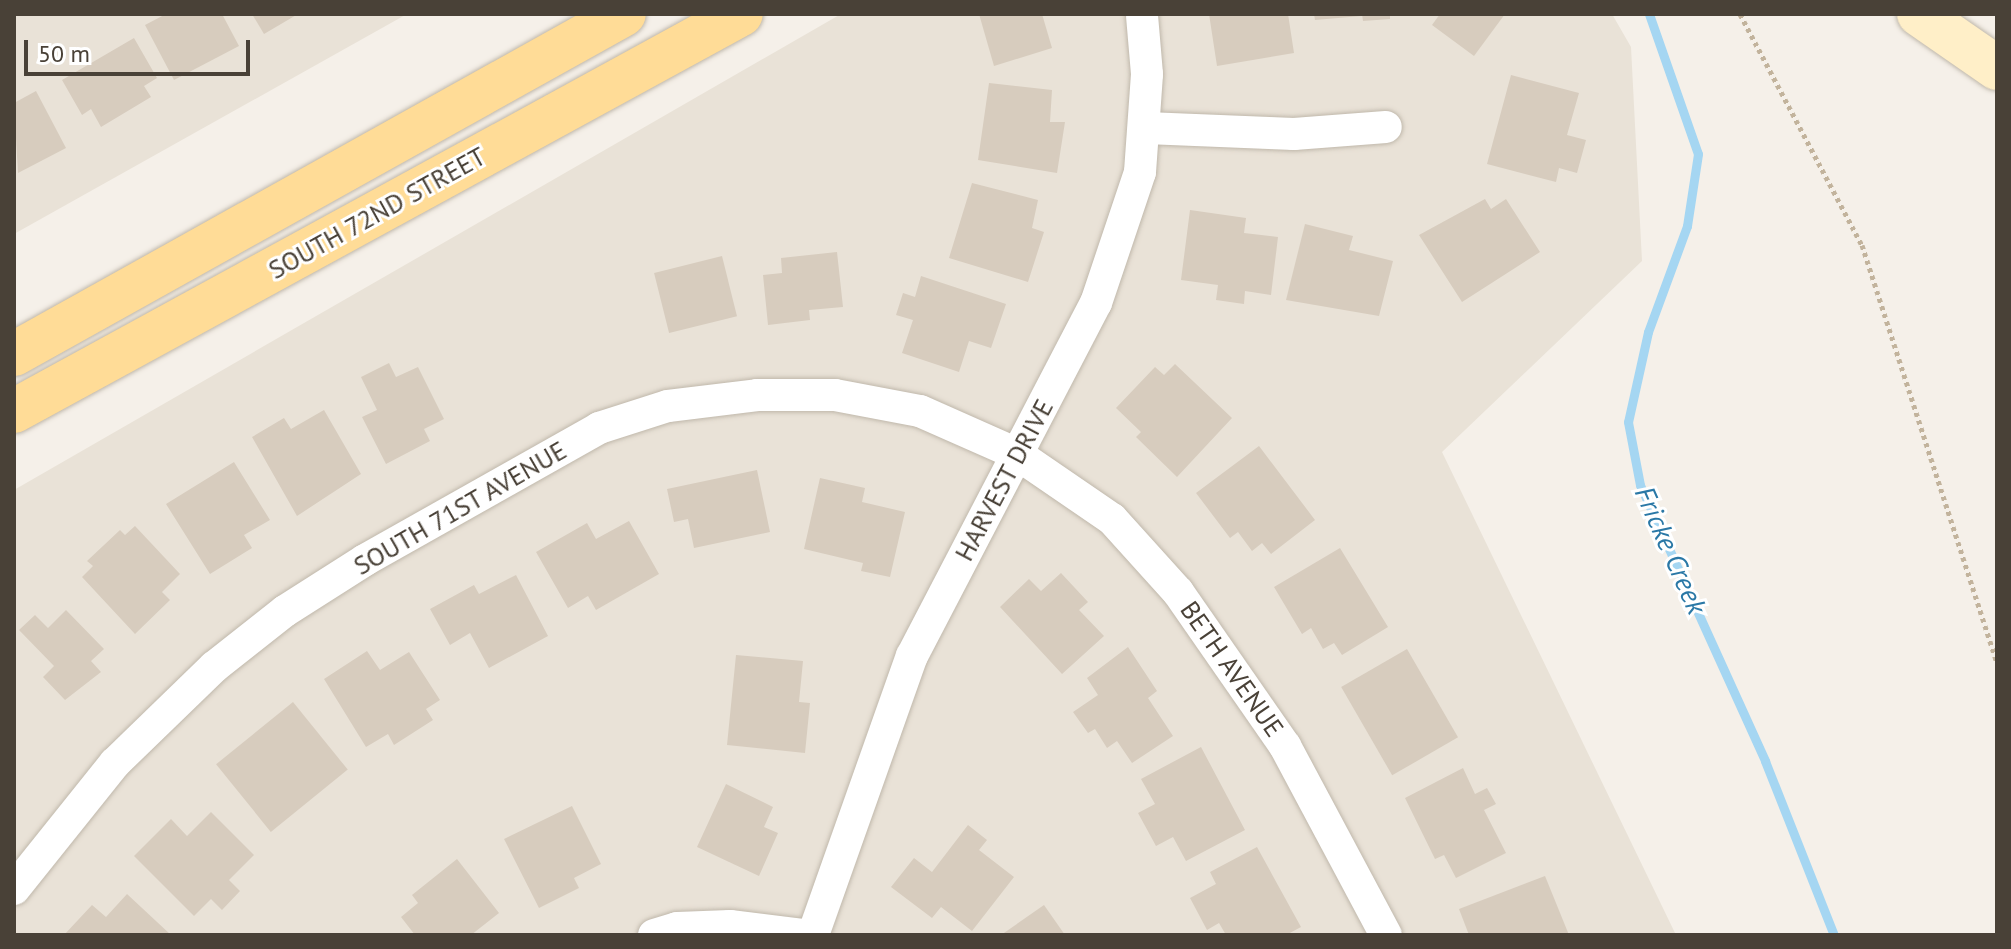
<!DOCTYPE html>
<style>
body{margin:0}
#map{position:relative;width:2011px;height:949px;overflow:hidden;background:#f5f0e9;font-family:"PT Sans",sans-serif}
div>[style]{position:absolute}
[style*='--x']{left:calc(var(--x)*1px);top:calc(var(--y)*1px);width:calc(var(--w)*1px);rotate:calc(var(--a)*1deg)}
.residential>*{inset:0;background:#e9e2d7}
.stream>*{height:9px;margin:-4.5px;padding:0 4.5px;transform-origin:4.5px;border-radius:4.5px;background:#a5d6f2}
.building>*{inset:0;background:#d7ccbe;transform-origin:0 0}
.path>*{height:5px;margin-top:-2.5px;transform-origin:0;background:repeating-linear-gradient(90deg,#c2b39c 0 4px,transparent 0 8px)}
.roads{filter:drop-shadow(0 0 2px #c0b8ab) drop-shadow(0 0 2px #c0b8ab)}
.street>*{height:32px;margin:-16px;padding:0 16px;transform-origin:16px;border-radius:16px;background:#fff}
.secondary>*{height:44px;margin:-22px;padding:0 22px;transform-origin:22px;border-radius:22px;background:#ffefc8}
.primary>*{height:44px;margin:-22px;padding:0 22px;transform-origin:22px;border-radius:22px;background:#ffdc97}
span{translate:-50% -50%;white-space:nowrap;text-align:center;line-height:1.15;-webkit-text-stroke:6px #fff;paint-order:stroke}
.street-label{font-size:26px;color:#494137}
.water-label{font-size:28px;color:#2a78a6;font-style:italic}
.frame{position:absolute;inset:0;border:16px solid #494137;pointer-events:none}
.scale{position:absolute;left:24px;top:40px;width:226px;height:36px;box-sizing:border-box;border:4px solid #494137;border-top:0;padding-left:10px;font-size:24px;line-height:28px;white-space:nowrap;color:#494137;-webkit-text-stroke:6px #fff;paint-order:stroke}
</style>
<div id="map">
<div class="residential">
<div style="clip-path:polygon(14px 14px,407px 14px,14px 234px)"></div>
<div style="clip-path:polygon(841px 14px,1612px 14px,1631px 47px,1642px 261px,1442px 452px,1676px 935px,14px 935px,14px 490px)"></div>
</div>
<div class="stream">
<div style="--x:1649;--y:14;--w:148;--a:70.7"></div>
<div style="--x:1698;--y:154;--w:73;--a:98.7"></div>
<div style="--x:1687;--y:226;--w:113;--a:110.2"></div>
<div style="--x:1648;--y:332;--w:92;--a:102.5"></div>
<div style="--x:1628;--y:422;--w:64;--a:79.2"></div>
<div style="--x:1640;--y:485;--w:303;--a:65.6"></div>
<div style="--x:1765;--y:761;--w:187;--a:68.4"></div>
</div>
<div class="building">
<div style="clip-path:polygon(166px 14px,222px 14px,239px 46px,174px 80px,145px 25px)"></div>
<div style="clip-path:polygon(252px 14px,298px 14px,264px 34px)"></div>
<div style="clip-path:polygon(979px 14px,1042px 14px,1052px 48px,994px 66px)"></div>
<div style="clip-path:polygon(1209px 14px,1288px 14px,1294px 53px,1217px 66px)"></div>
<div style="clip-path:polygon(1314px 14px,1361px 14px,1361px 16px,1315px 20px)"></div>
<div style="clip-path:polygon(1362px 14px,1390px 14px,1390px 19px,1363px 21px)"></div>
<div style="clip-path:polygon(1440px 14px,1505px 14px,1474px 56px,1432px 25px)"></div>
<div style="clip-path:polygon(134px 38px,157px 78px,144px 86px,151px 97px,101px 127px,91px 109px,82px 115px,62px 80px)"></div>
<div style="clip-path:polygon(1511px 75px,1579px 93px,1567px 135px,1586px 140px,1577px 173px,1559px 168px,1556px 182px,1487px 164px)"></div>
<div style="clip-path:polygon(989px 83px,1052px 90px,1050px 122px,1065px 122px,1057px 173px,978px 160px)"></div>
<div style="clip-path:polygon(36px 91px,66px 148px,18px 173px,14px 103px)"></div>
<div style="clip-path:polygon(972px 183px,1038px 200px,1032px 228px,1044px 232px,1028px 282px,949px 258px)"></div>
<div style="clip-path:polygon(1485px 199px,1491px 209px,1506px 199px,1540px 252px,1462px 302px,1419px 235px)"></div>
<div style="clip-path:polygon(1190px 210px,1246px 218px,1244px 233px,1278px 237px,1271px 295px,1245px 291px,1244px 304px,1216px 300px,1218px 285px,1181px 280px)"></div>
<div style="clip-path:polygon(1305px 224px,1353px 236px,1349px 250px,1393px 261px,1379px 316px,1286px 300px)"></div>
<div style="clip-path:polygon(837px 252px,843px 307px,809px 310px,810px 320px,768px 325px,763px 275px,782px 273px,781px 258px)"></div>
<div style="left:722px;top:256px;width:62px;height:70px;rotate:76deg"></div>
<div style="clip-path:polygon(921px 276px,1006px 304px,991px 348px,969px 341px,959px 372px,902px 353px,913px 320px,896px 315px,903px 293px,915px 297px)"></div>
<div style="clip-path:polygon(389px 363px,396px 377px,418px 367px,444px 419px,424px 429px,430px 441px,386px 464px,362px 417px,377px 410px,361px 377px)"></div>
<div style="clip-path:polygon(1175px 364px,1232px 418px,1177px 477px,1136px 437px,1141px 432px,1116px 408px,1155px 367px,1164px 375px)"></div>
<div style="clip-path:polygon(324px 410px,361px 474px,297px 516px,252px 437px,284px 418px,291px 429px)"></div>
<div style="clip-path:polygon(1259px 446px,1315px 520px,1271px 554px,1262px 543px,1252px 551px,1238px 532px,1230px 538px,1196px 493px)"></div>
<div style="clip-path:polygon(234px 462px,270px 520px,244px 535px,252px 548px,210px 574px,166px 504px)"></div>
<div style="clip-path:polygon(757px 470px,770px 532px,694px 548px,688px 519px,674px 522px,667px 489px)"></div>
<div style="clip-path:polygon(820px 478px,865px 488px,862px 502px,905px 512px,890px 577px,861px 571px,863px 563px,804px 549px)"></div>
<div style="clip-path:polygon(629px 521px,659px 574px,596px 610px,588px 596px,568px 608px,536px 552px,587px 523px,596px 539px)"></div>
<div style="clip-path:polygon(135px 526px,180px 574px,162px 592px,170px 600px,135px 634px,82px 577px,93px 566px,87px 561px,120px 530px,125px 535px)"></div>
<div style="clip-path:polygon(1340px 548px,1388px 627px,1342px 655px,1334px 643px,1323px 649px,1311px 628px,1302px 634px,1274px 587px)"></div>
<div style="clip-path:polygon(1061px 573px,1088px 602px,1079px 610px,1104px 636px,1062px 674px,1000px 607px,1029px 579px,1041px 591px)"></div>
<div style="clip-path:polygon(516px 575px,548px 636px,489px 668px,470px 633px,450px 645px,430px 609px,474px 585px,479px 594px)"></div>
<div style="clip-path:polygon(66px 610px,104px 649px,91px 661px,101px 672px,65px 700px,43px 677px,54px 666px,19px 630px,35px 615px,48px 628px)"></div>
<div style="clip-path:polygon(1128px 647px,1157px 691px,1148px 698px,1173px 736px,1132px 763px,1117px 741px,1107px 748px,1095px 729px,1088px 733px,1073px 712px,1098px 695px,1087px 678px)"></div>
<div style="left:1407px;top:649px;width:102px;height:76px;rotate:60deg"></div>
<div style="clip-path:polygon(367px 651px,380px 670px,409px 652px,440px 700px,426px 709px,433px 720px,394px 745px,388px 734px,366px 747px,324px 679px)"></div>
<div style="clip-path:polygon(736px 655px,803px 661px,799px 702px,810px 703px,805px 753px,727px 745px)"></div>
<div style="left:293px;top:702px;width:87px;height:99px;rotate:51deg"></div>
<div style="clip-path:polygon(1201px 747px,1245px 830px,1186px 861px,1173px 837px,1156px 846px,1138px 813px,1155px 804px,1141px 779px)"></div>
<div style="clip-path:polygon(1463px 768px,1475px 794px,1487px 788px,1496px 804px,1484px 810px,1506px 853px,1456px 878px,1444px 855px,1435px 859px,1405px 798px)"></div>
<div style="clip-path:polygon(726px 784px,773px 807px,764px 827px,778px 833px,759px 876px,697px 847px)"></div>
<div style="clip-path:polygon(572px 806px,601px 864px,574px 878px,579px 888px,539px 908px,504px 839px)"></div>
<div style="clip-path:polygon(211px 812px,254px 855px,229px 880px,240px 891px,222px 910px,211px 899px,194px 916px,134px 856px,171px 819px,187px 836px)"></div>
<div style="clip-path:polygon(968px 825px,987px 840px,979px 850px,1014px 877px,972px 931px,941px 907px,932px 918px,891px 887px,914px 858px,932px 872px)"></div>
<div style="clip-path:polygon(1257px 847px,1301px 927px,1286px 935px,1226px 935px,1219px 923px,1207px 930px,1190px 898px,1216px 884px,1210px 872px)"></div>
<div style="clip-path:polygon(457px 859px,499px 913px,471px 935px,415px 935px,401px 917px,418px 903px,412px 895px)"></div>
<div style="clip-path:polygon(1545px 876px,1569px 935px,1469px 935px,1459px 909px)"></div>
<div style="clip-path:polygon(127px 894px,171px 935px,64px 935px,92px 905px,106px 917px)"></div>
<div style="clip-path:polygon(1044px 905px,1065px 935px,1001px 935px)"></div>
</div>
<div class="path">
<div style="--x:1740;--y:14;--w:261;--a:62.2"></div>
<div style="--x:1862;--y:245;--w:439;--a:72.1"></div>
</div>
<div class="roads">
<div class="street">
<div style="--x:1146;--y:128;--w:148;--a:2.3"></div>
<div style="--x:1294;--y:134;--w:92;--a:-4.4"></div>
<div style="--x:14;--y:889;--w:161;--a:-51.3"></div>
<div style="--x:115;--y:763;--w:138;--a:-44.1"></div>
<div style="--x:214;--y:667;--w:90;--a:-38.3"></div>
<div style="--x:285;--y:611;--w:95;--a:-32.5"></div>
<div style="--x:365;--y:560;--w:269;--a:-29.4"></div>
<div style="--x:599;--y:428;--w:72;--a:-17.7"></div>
<div style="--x:668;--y:406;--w:90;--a:-7"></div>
<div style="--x:757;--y:395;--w:78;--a:0"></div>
<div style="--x:835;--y:395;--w:86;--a:10.7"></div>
<div style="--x:920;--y:411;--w:106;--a:23.9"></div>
<div style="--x:1017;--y:454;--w:115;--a:34.4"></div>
<div style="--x:1112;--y:519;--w:98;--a:47.9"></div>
<div style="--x:1178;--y:592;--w:188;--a:55.2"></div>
<div style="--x:1285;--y:746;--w:214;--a:61.9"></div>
<div style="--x:654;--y:935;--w:24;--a:-17"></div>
<div style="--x:677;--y:928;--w:53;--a:-2.2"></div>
<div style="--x:730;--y:926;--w:75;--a:6.9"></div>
<div style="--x:813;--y:935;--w:296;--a:-70.5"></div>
<div style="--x:912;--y:656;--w:398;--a:-62.5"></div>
<div style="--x:1096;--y:303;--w:138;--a:-71.4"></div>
<div style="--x:1140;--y:172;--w:98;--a:-85.9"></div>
<div style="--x:1147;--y:74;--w:58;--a:-94.9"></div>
</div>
<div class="secondary">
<div style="--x:1919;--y:14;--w:95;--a:34.7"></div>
</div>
<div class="primary">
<div style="--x:14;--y:354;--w:698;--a:-29.13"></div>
<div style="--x:14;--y:411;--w:828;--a:-28.64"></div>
</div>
</div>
<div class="street-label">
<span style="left:377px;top:213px;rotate:-29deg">SOUTH 72ND STREET</span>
<span style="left:1004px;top:480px;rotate:-62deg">HARVEST DRIVE</span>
<span style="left:460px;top:508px;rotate:-30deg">SOUTH 71ST AVENUE</span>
<span style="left:1232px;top:669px;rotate:55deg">BETH AVENUE</span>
</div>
<div class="water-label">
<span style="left:1671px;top:550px;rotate:66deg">Fricke Creek</span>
</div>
<div class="frame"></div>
<div class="scale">50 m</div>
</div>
